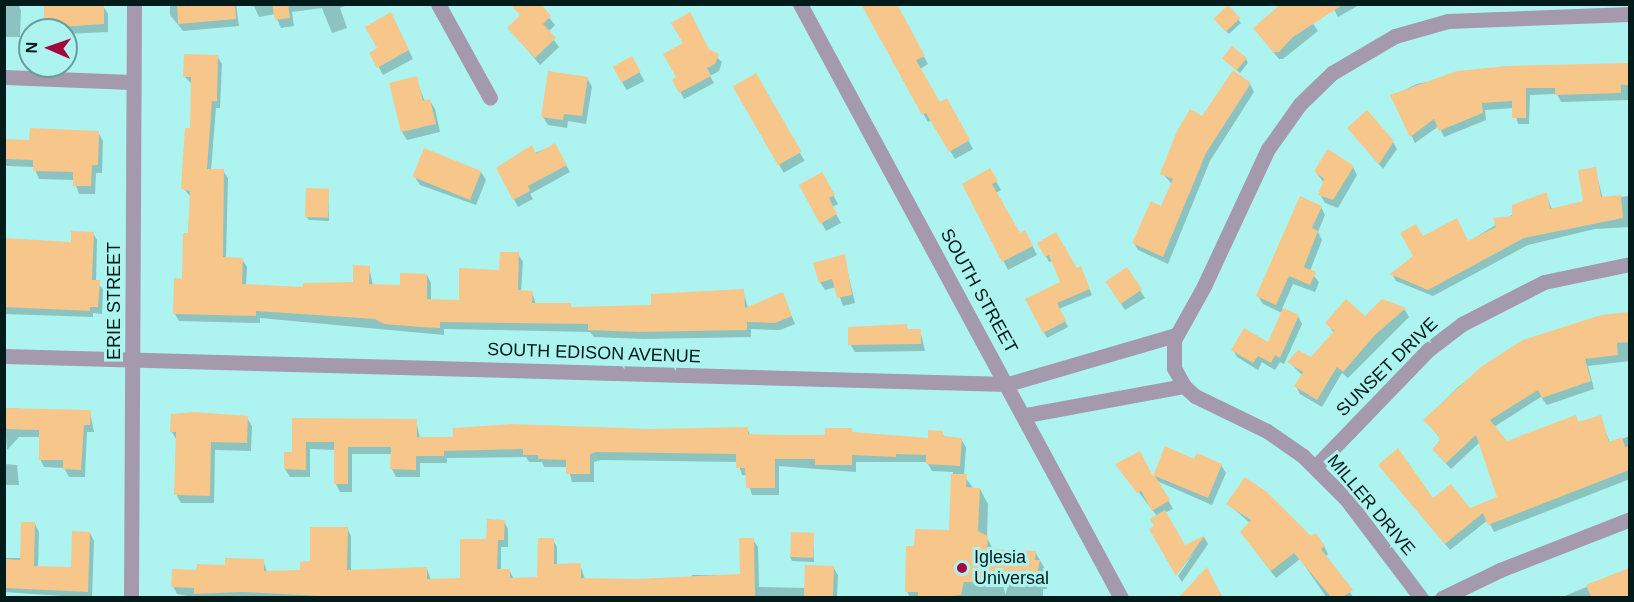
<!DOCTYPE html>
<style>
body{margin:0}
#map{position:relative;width:1634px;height:602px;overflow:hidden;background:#adf4f0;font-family:Arial,sans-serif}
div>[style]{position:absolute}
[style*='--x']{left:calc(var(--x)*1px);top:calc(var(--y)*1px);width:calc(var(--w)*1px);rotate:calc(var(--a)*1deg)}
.shadow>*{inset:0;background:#0003;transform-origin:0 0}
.building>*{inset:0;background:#f6c68a;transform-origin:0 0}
.minor>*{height:15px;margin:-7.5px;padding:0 7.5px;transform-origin:7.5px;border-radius:7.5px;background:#a599ad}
.dots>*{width:16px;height:16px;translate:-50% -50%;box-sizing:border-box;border:3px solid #adf4f0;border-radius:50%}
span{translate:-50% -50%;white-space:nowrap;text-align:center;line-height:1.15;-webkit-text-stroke:6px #adf4f0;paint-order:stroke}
.street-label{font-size:18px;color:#001b1a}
.poi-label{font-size:18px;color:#001b1a}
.left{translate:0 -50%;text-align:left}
.frame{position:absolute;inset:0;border:6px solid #001b1a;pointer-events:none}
.north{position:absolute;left:18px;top:18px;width:60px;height:60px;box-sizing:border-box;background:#adf4f0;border:2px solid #689d9a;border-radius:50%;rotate:272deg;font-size:16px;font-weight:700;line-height:24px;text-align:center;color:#001b1a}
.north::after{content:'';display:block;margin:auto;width:21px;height:27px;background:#a3073d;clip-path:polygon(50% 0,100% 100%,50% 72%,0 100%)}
</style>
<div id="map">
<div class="shadow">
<div style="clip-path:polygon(4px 4px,18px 4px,21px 10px,20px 37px,4px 37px)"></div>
<div style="clip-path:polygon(46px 4px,103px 6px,108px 14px,108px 32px,66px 34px,66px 30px,47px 30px)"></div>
<div style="clip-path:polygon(170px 4px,236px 4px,239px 26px,183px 31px,170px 15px)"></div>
<div style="clip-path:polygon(253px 4px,350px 4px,340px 8px,347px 28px,332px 33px,322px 8px,292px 12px,294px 26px,281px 28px,275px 14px,259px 17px)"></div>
<div style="clip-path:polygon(538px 4px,555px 25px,548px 32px,559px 47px,540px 65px,509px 28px)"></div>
<div style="clip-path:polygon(895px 4px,928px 64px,920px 69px,940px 104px,951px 108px,973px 149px,955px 159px,932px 120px,928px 122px,916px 101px)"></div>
<div style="clip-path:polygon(1277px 4px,1300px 4px,1318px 31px,1283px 59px,1279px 59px,1255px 29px,1279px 8px)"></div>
<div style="clip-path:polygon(1331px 4px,1361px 4px,1338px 17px)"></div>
<div style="clip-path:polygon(1228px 7px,1241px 23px,1229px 34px,1217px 22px)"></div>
<div style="clip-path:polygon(395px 22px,413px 59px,383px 75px,371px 53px,379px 48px)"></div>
<div style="clip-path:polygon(709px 51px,722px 62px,719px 71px,710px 76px,714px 83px,684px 99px,674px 80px)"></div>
<div style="clip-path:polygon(217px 56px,222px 64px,220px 108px,216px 108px,211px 170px,223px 171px,228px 178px,226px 259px,242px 259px,247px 267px,246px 285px,304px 288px,354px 284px,369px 267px,373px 286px,401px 287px,427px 275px,431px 283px,431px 301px,461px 302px,518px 254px,523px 262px,521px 292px,532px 292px,536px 305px,570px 305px,572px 308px,652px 307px,743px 291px,748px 308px,786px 302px,795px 324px,780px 330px,751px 329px,751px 337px,644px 339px,594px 337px,590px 332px,444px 329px,444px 335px,260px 318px,260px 323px,179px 321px,175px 314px,184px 280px,191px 197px,183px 188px,191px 130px,192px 84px,185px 77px)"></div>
<div style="left:632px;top:58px;width:26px;height:20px;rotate:62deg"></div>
<div style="clip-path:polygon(1224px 59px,1246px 59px,1248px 63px,1240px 73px)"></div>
<div style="clip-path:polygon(1630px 65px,1630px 100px,1561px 102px,1557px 94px,1530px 95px,1529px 124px,1518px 124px,1514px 108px,1485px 110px,1486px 120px,1444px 137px,1439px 126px,1415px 143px,1392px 96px,1417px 84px,1489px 69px)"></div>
<div style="left:755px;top:75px;width:99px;height:24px;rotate:60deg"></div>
<div style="clip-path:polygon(416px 78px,425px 102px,430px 101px,435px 109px,440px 132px,407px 140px,402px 132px)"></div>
<div style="clip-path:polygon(587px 78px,592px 87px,586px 124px,568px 121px,567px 128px,548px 125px,543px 117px)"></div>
<div style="clip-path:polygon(1250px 84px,1254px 92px,1210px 161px,1168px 264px,1138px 250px,1134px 243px,1162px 208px,1172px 184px,1162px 173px,1203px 118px)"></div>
<div style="clip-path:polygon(98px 132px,103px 141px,102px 173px,96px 173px,95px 194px,79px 194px,74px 180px,39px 179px,34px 167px,7px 166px,4px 162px,4px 141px,31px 142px)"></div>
<div style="clip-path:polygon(1353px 134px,1393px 142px,1397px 149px,1383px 169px)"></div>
<div style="clip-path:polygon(555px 145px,570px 172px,530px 194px,533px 199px,518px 207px,498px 168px)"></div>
<div style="clip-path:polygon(1353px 167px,1357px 175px,1338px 208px,1325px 203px,1320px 194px,1324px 183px,1315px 171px)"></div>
<div style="clip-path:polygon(1595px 169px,1603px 199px,1629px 196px,1630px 187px,1630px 227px,1595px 229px,1528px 245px,1433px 296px,1396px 281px,1392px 274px,1415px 256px,1423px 238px,1468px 242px,1546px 194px,1552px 210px,1584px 202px)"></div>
<div style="clip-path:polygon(990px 170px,1001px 190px,996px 193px,1020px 235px,1030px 241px,1037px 255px,1008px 270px,964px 185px)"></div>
<div style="clip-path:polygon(481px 172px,486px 180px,476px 205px,420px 185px,415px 177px)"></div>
<div style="clip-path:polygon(822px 174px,838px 204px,832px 207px,841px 223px,826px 231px,801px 185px)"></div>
<div style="clip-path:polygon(328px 190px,329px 221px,309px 220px,306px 216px)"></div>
<div style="clip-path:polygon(1321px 207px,1325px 215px,1318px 232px,1322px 240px,1310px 271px,1319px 282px,1315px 292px,1293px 284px,1282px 309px,1298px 316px,1302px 324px,1284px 364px,1280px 362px,1275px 370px,1262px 362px,1258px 370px,1237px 357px,1233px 350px,1268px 344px,1282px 313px,1263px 304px,1258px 296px)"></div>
<div style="clip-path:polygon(93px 233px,97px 240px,96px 282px,103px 289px,102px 314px,93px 313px,93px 317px,4px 314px,4px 271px)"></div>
<div style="clip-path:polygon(1039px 243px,1083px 274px,1092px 295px,1059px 309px,1068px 327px,1047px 338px,1027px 300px,1062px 283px,1052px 261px,1049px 262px)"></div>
<div style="clip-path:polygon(844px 256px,855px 303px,843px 306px,836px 287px,825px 290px,820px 282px)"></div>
<div style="clip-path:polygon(1127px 269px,1145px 298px,1125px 310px,1112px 290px)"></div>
<div style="clip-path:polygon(1382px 301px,1405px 310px,1409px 317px,1348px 378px,1342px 373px,1322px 407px,1300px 394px,1296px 386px,1302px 375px,1289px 362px,1311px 359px,1334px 333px,1327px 323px,1365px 318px)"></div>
<div style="clip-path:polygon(1630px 314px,1630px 361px,1588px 366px,1594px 389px,1547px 405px,1541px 397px,1494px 427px,1507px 443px,1600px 417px,1610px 443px,1630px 436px,1630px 479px,1494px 532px,1488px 520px,1450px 550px,1380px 466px,1432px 500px,1469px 510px,1499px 498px,1480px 442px,1451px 469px,1433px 449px,1441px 439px,1425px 420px,1458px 387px,1524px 341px,1602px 316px)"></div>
<div style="clip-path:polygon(906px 326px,909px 331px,920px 330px,925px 351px,855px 352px,850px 344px)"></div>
<div style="clip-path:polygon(4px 408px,90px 412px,94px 432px,87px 432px,85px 477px,69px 477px,64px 468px,44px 467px,40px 459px,40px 437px,19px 437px,7px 450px)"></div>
<div style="clip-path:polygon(247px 418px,252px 426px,251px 451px,215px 450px,214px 503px,181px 503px,176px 494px,177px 441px,172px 432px)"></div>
<div style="clip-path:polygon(294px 420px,416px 421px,420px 438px,747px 429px,751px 436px,827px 436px,851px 430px,854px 434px,930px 439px,942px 433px,945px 438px,961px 439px,966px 447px,964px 476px,974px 489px,980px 489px,988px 504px,987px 538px,994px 551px,1035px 552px,1044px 567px,1047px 589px,1043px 589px,1043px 598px,910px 598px,907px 591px,916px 548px,950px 532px,953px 472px,932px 471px,927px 462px,856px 462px,856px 472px,779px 466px,779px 495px,752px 495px,746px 475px,742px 475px,738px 462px,601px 460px,594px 462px,594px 482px,572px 482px,568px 467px,544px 467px,542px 462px,529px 462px,526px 457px,447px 458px,447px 463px,420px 463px,420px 477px,396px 477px,392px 469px,392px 454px,352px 454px,352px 492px,340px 492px,336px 484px,336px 450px,310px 449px,310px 477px,290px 477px,285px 469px,293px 454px)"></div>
<div style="clip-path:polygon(1166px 448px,1195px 461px,1198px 455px,1221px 465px,1226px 473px,1212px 505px,1157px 481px,1173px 509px,1164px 513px,1184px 547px,1204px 537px,1208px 544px,1182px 582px,1178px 576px,1195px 551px,1177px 574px,1151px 530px,1156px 527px,1152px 519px,1157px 516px,1117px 464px,1139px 453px,1153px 479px)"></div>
<div style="clip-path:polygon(4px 464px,17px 465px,19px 485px,4px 485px)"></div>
<div style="clip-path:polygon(1228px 504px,1324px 546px,1328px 554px,1325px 557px,1354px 598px,1327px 598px,1300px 559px,1276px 578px,1247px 540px,1250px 523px)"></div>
<div style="clip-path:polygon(504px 521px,508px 529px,508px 547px,501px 547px,501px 570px,509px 570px,514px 579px,539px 579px,553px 540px,557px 547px,557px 565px,580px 565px,585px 579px,691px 580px,692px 575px,742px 575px,753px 540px,758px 547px,759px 587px,806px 588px,833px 567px,838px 575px,837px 598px,198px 598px,177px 594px,173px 586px,198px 572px,263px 560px,267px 572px,302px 572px,347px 528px,351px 536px,351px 571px,427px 569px,431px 580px,461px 580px)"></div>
<div style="clip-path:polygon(35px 524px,39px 532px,38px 567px,73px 568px,90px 533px,94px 541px,92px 598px,4px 592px,4px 558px,22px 558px)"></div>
<div style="clip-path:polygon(813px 534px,814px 562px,792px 561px,790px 557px)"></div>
<div style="clip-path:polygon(1207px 569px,1223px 598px,1188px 598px,1185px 593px)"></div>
<div style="clip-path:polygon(1630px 569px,1630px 598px,1560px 598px)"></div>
</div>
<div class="building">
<div style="clip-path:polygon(44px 4px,104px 5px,104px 24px,44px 28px)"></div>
<div style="clip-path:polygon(177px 4px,235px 4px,236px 19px,178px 24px)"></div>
<div style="clip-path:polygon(272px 4px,288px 4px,290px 18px,275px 20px)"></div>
<div style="clip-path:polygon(510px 4px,541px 4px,551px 16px,543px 24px,556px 38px,535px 58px,507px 28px,520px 15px)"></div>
<div style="clip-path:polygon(861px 4px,897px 4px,925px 56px,916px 60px,940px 102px,947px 98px,970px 140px,949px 152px,926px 113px,922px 115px)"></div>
<div style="clip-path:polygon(1281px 4px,1344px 4px,1293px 37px,1279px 52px,1273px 52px,1253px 28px)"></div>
<div style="left:1228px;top:5px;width:18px;height:20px;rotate:47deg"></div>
<div style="clip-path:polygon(391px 12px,409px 50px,377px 68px,369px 53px,377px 48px,365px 27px)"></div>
<div style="clip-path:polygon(690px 12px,709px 49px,719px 54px,715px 64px,707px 68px,711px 76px,679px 93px,672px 80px,676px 77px,663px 54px,683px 43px,671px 23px)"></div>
<div style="left:1232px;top:46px;width:19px;height:16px;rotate:39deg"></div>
<div style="clip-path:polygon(184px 54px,218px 55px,217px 101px,212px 101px,207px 169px,224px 169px,223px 257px,243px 258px,242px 284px,303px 287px,303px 283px,353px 282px,353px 265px,370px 266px,369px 284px,400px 285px,400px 273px,427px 274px,427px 299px,459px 300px,459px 268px,499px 270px,500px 252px,519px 252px,518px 290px,533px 291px,532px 303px,571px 303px,571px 307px,651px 305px,651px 294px,744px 289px,745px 308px,783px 292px,792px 316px,775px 323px,747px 322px,747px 330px,638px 332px,588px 330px,588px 324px,440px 322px,440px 328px,421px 327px,384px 324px,375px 319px,256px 311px,256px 316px,173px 314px,174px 278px,182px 279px,183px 233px,188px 233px,190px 191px,181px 189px,185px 128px,190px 128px,191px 77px,183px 77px)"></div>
<div style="left:632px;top:56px;width:18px;height:22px;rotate:61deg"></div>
<div style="clip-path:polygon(1629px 63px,1629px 85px,1621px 85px,1621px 93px,1555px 95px,1555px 88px,1526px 88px,1526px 118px,1512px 118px,1512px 101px,1482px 103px,1483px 113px,1439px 131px,1434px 119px,1410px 137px,1390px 95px,1457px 71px,1507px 66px)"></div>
<div style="clip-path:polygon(1233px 70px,1251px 83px,1206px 153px,1163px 257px,1132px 243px,1151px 201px,1161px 206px,1173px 179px,1160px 174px,1177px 131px,1190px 109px,1202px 116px)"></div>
<div style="clip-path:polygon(548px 71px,588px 77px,582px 116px,564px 114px,563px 120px,541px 117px)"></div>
<div style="left:756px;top:73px;width:91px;height:27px;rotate:60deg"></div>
<div style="clip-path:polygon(417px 76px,423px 101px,430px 99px,436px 124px,401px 132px,389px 83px)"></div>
<div style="clip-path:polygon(1367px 110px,1394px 141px,1379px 164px,1347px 128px)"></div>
<div style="clip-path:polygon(30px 128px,99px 131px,98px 165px,92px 165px,91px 186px,73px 186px,73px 172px,33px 171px,33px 160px,4px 159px,4px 139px,29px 140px)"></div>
<div style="clip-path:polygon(555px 143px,567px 165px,528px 186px,530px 191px,513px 200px,496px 168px,532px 145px,536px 154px)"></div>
<div style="left:424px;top:148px;width:62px;height:31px;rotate:22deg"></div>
<div style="clip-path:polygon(1328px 149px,1354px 166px,1333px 200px,1318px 195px,1324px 179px,1314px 171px)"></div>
<div style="clip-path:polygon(1596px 167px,1601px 197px,1621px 195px,1623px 218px,1524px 238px,1428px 290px,1390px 274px,1413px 256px,1400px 233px,1416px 224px,1423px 236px,1457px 218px,1468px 241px,1496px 227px,1493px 218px,1512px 216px,1512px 205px,1547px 192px,1550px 209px,1583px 201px,1578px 170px)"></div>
<div style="clip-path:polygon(990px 168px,998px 181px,992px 184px,1020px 233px,1025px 230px,1033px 246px,1002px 262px,962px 184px)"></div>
<div style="clip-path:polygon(822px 172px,835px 195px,829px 198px,837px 214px,820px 224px,799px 185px)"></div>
<div style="left:306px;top:188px;width:23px;height:29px;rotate:2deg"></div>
<div style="clip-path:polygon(1300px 196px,1322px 206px,1312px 228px,1318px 231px,1304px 267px,1316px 272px,1310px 285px,1289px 276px,1276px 305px,1256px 296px)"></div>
<div style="clip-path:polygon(71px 231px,94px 232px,92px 280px,100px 280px,98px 307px,90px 307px,90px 311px,4px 307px,4px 238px,71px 242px)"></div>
<div style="clip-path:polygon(1056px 232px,1077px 268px,1081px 266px,1090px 289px,1057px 303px,1066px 321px,1043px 333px,1025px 299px,1060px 282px,1049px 255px,1045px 257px,1037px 243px)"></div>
<div style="clip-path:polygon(845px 254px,852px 295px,837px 298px,832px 279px,819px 283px,813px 263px)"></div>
<div style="left:1127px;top:267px;width:27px;height:26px;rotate:56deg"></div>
<div style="clip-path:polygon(1346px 299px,1365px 316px,1382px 299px,1406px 308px,1375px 335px,1343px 372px,1337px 367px,1317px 400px,1294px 386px,1303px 372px,1287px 362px,1298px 350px,1311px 357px,1334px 331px,1325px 323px)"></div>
<div style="clip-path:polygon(1283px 308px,1299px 315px,1280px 358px,1275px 355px,1271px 363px,1258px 356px,1253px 363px,1231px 350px,1244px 328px,1268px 342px)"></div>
<div style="clip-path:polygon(1629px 312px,1629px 342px,1617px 343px,1618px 355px,1585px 359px,1591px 381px,1542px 398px,1538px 390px,1490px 420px,1507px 441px,1576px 415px,1578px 422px,1601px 415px,1609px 442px,1622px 437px,1625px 447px,1629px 446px,1629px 470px,1488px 525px,1483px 513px,1445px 544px,1378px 465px,1398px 448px,1433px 498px,1451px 484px,1470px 508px,1497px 497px,1476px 435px,1446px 463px,1432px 449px,1440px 441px,1438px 435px,1423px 420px,1482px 366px,1523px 340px,1601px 315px)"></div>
<div style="clip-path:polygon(907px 324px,907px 329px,921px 329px,921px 344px,848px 345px,848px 327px)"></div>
<div style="clip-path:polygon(4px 408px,91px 410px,90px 425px,84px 425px,81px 470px,63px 469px,63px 460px,39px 460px,39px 430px,4px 429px)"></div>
<div style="clip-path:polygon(195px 412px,248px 416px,247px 443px,211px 442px,210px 496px,174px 495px,176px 432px,170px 432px,171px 414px)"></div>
<div style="clip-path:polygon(292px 418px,417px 419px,417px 437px,453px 437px,453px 428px,512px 424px,651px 429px,748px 427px,748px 434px,784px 435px,825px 435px,825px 428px,852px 428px,852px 432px,928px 438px,928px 430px,943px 431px,943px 436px,962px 438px,960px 466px,926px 464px,926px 455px,896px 454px,896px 457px,852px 455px,852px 465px,815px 465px,815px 459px,775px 459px,775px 488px,746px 488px,745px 468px,736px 468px,736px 454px,596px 452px,590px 454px,590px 474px,566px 474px,566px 460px,538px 459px,538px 455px,523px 455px,523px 449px,444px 451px,444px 456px,416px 456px,416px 470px,390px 469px,391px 447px,348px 447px,348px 484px,334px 484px,334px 442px,306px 442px,306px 470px,284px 469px,284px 452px,292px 452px)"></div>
<div style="clip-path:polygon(1165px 446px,1194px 459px,1197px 453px,1222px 464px,1208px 498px,1155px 476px,1170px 500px,1152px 511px,1141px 491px,1137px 493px,1115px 464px,1140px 451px,1153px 476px)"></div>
<div style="clip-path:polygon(951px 474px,967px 474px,966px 487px,980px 488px,978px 531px,988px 536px,987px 549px,1036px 551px,1035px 560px,1040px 560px,1035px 584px,964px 582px,961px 595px,941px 597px,918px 597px,918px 592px,905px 592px,906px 546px,914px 546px,915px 529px,949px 530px)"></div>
<div style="clip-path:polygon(1245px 477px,1267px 492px,1311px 536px,1316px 533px,1325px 546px,1321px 549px,1353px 590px,1343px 597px,1331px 597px,1294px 553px,1271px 571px,1240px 532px,1251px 520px,1226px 504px)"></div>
<div style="clip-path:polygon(1165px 510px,1185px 545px,1205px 535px,1176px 576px,1149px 529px,1154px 526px,1150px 519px)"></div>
<div style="clip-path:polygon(487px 519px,505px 520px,504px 540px,498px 540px,497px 569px,510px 569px,510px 578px,537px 577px,538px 538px,554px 538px,554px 564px,581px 563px,581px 578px,636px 579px,740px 574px,739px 538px,754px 538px,755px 597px,338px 597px,243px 592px,194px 594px,194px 588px,171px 587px,172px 569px,196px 570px,197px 564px,225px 565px,225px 558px,264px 559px,264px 571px,300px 570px,300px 562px,310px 561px,310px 527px,348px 527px,347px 570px,427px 567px,427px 579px,460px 578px,460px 539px,486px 539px)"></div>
<div style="clip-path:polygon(21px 522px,35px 522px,34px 566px,71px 567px,72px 531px,90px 532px,88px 592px,4px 588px,4px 559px,20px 560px)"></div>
<div style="left:791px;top:532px;width:23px;height:25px;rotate:2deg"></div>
<div style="left:805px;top:565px;width:29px;height:32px;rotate:2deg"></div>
<div style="clip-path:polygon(1207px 567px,1222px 597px,1179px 597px)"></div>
<div style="clip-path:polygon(1629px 568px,1629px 597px,1591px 597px,1586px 585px)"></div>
</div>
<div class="minor">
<div style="--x:438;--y:4;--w:107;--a:61"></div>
<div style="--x:800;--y:4;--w:675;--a:61.61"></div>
<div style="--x:4;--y:77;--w:128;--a:2.2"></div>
<div style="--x:4;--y:356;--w:1004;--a:1.6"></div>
<div style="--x:1008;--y:384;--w:175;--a:-16.3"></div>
<div style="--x:1026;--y:415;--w:161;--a:-10.4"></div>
<div style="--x:1315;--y:467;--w:163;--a:-46"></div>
<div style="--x:1428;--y:350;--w:43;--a:-37.4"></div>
<div style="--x:1462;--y:324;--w:92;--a:-27.1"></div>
<div style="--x:1544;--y:282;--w:88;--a:-11.8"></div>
<div style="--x:131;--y:598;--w:594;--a:-89.71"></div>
<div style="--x:1421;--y:598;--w:124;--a:-127.1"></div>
<div style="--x:1346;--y:499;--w:61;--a:-135"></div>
<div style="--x:1303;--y:456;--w:44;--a:-145.2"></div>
<div style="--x:1267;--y:431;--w:80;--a:-154.1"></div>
<div style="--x:1195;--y:396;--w:15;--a:-138"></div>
<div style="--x:1184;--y:386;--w:21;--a:-119"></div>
<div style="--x:1174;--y:368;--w:28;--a:-90"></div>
<div style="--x:1174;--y:340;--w:62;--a:-60.9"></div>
<div style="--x:1204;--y:286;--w:151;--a:-65"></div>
<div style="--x:1268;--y:149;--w:55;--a:-54.6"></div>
<div style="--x:1300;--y:104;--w:45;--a:-44.1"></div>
<div style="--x:1332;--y:73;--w:73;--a:-30.4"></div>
<div style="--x:1395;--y:36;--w:55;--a:-15.8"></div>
<div style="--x:1448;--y:21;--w:182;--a:-2.2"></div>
<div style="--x:1442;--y:598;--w:64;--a:-25.8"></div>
<div style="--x:1500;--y:570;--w:140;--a:-21.4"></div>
</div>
<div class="dots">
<div style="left:962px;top:568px;background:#a3073d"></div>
</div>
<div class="street-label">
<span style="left:979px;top:291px;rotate:61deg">SOUTH STREET</span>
<span style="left:114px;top:301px;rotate:-90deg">ERIE STREET</span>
<span style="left:594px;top:353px;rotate:2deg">SOUTH EDISON AVENUE</span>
<span style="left:1387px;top:367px;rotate:-44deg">SUNSET DRIVE</span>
<span style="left:1371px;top:505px;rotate:50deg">MILLER DRIVE</span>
</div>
<div class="poi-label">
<span class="left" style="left:974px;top:568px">Iglesia<br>Universal</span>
</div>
<div class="frame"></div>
<div class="north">N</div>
</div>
